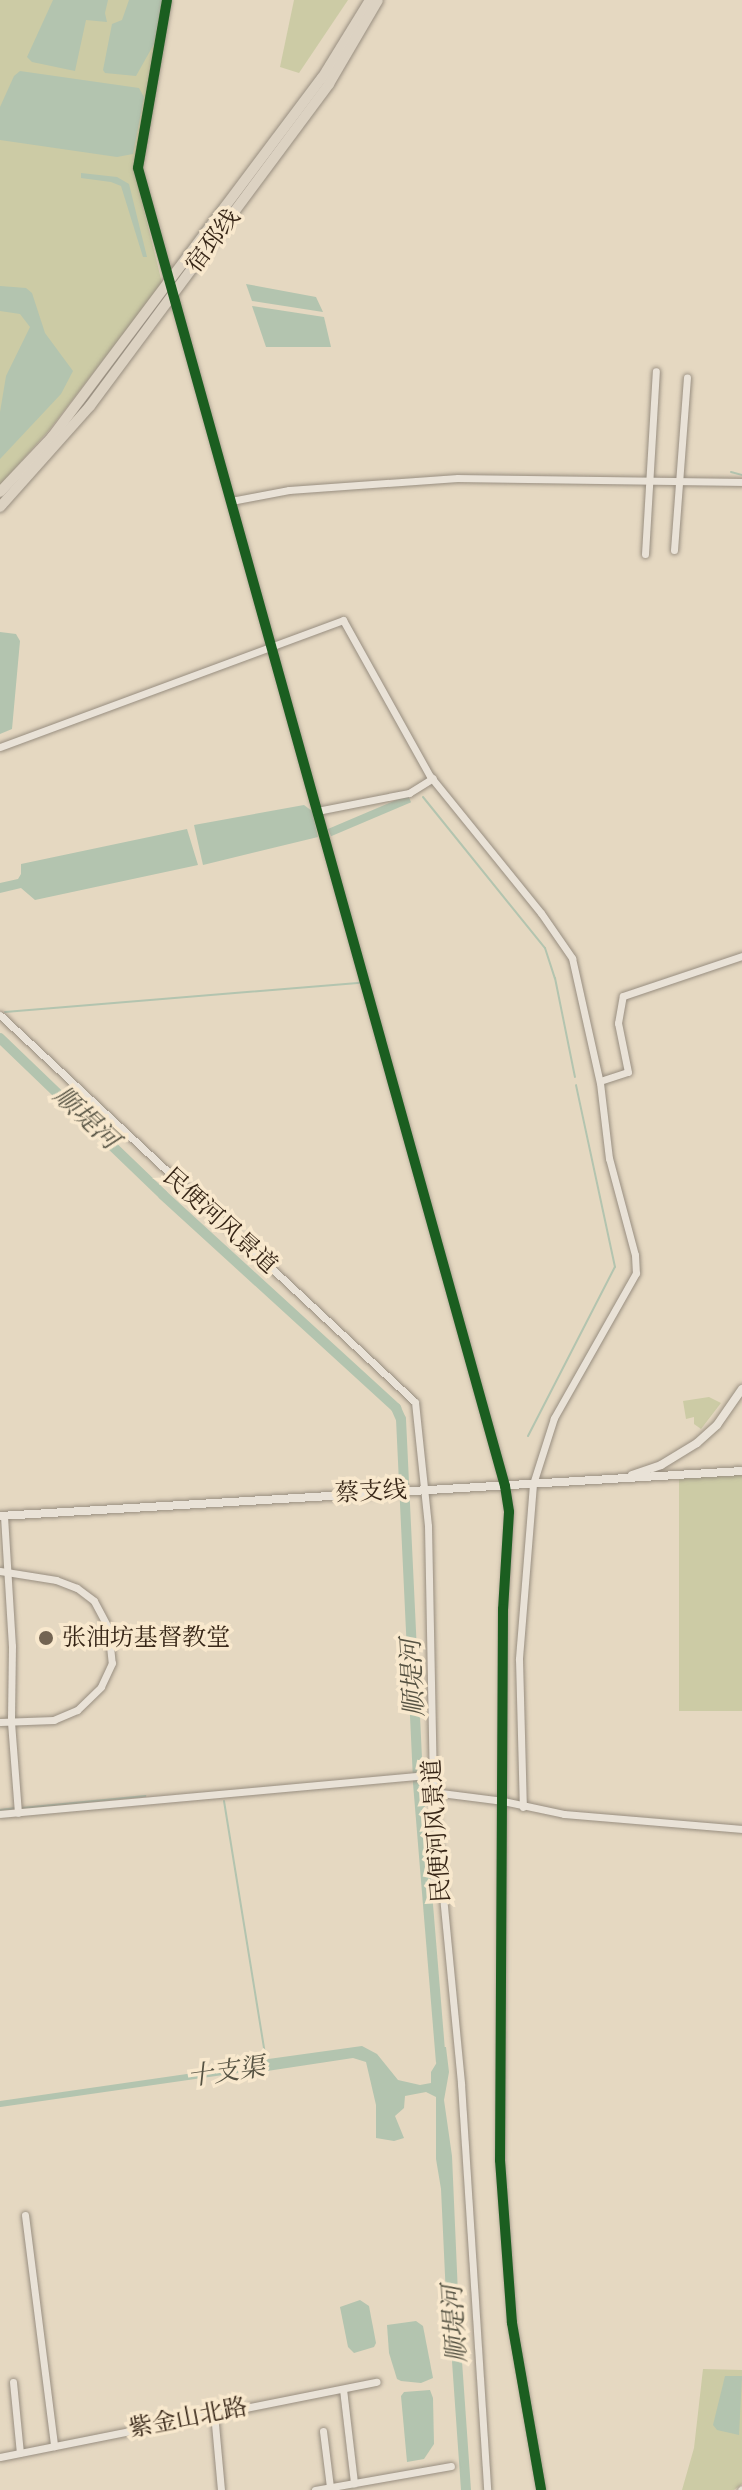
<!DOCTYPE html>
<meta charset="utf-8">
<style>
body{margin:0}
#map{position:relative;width:742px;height:2490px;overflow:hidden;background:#e5d8c1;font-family:Alegreya,"Noto Serif SC",serif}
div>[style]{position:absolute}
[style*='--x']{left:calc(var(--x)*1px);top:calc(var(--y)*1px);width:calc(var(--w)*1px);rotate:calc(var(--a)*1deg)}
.green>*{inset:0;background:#cccba5;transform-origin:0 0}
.water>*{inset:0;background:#b3c4af;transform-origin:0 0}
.stream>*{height:2px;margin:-1px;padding:0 1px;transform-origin:1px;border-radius:1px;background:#b3c4af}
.canal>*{height:6px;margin:-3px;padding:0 3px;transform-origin:3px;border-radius:3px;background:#b3c4af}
.river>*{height:10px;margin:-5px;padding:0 5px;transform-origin:5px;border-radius:5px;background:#b3c4af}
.roads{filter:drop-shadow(0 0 2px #988e80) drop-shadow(0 0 2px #988e80)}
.minor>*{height:7px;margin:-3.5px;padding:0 3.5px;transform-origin:3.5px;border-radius:3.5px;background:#e9e2d7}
.tertiary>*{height:8px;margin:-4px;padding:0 4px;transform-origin:4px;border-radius:4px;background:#e9e2d7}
.primary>*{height:10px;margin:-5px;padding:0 5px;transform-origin:5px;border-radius:5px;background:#dcd2c2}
.cycleway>*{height:10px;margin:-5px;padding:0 5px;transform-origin:5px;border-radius:5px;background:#1b5e20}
.dots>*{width:22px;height:22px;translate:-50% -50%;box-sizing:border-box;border:4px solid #f8e8cd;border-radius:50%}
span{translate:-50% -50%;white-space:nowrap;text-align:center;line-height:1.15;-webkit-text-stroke:7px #f8e8cd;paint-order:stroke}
.street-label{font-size:24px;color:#362516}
.poi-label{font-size:24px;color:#362516}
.left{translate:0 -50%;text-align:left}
.water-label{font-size:26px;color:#555242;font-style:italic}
</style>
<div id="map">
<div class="green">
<div style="clip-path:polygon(0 0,165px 0,135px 173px,162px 283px,50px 429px,0 485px)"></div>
<div style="clip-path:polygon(294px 0,348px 0,299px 73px,280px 67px)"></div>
<div style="clip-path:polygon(709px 1397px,721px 1403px,701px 1429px,694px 1424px,694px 1417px,686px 1419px,683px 1401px)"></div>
<div style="left:742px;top:1475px;width:236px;height:63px;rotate:90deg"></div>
<div style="clip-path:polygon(703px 2369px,742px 2370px,742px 2484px,734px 2490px,682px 2490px,694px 2448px)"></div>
</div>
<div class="water">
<div style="clip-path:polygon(53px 0,108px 0,105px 13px,107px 22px,86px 20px,75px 71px,32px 62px,27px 57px)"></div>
<div style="clip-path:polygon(129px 0,162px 0,154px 44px,136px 76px,105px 73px,103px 70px,112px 24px,122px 20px)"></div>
<div style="clip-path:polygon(20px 71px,139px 88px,144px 97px,133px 154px,117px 157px,0 140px,0 107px,14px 76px)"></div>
<div style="clip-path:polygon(81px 173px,117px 177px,129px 184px,147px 257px,143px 257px,121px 186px,111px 182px,81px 178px)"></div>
<div style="clip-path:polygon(246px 284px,316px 297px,323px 312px,252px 301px)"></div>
<div style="clip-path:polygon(0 286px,26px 288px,32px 293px,45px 333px,73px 371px,61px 394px,0 459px,0 412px,6px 376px,30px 327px,20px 314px,0 311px)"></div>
<div style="clip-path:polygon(252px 306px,324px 317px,331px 347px,266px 347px)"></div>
<div style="clip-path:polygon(0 632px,16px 634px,20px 641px,12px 729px,0 734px)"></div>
<div style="left:408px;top:795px;width:8px;height:87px;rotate:67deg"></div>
<div style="clip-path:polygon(304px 805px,312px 811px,318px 837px,203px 865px,194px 825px)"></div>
<div style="clip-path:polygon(187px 829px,198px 865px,35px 900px,21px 888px,0 893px,0 883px,18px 879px,21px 874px,21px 864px)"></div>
<div style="clip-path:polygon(362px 2046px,377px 2054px,398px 2080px,420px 2085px,431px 2083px,431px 2072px,439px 2059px,439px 2047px,446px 2047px,449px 2072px,444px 2100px,452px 2156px,459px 2317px,447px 2318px,441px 2189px,436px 2159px,436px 2097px,426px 2092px,405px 2096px,404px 2108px,395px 2116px,404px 2138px,394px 2141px,376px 2138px,376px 2105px,366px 2062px,353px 2058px,248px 2074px,247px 2062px)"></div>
<div style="clip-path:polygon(360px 2300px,369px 2306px,376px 2343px,374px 2347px,354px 2353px,348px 2347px,340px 2307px)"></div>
<div style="clip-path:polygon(416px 2321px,423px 2326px,433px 2378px,421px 2383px,401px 2381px,397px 2379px,389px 2353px,387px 2325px)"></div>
<div style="clip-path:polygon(725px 2376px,742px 2376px,739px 2435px,717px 2430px,713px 2425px)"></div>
<div style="clip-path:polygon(430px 2390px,433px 2398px,434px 2444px,424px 2459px,407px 2462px,401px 2396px,404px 2392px)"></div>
</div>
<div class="stream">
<div style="--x:731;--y:472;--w:11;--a:15"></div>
<div style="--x:423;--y:797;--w:194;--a:51.1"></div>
<div style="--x:545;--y:948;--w:32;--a:72"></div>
<div style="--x:555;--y:978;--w:101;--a:78.6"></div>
<div style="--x:5;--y:1012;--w:357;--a:-4.7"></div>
<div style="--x:528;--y:1436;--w:190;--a:-62.8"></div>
<div style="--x:615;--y:1267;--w:186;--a:-102.1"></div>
<div style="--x:224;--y:1801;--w:262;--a:80.8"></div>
<div style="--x:22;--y:1808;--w:124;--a:-5.6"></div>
<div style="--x:0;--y:1810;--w:16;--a:-7"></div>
</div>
<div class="canal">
<div style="--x:0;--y:2104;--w:259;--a:-8.2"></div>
</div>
<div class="river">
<div style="--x:0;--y:1038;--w:226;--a:43.9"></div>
<div style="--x:163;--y:1195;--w:316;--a:42.4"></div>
<div style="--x:396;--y:1408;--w:12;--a:66"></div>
<div style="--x:401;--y:1419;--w:364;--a:87.3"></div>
<div style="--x:418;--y:1783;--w:279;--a:85.3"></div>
<div style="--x:453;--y:2304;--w:186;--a:86"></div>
</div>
<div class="roads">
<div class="minor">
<div style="--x:167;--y:0;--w:170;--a:99.8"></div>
<div style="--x:138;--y:168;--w:1368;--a:74.44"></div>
<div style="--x:505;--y:1486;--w:26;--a:81"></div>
<div style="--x:509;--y:1512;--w:97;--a:93.5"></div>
<div style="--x:503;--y:1609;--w:551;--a:90.31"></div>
<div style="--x:500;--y:2160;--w:163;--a:85.8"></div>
<div style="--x:512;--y:2323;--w:169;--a:80.1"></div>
<div style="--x:231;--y:501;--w:59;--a:-10.7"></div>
<div style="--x:289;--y:490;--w:169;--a:-4.1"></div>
<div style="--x:458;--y:478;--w:284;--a:0.8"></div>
<div style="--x:674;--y:550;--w:173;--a:-85.7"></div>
<div style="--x:645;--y:554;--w:183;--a:-86.6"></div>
<div style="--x:0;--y:747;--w:366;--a:-20.3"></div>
<div style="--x:343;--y:620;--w:179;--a:60.9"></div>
<div style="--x:430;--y:776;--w:176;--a:51"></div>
<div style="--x:541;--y:913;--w:55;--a:55.4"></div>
<div style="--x:572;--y:958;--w:128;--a:77.4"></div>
<div style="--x:600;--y:1083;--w:76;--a:83.2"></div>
<div style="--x:609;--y:1158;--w:100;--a:75"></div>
<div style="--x:635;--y:1255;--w:18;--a:87"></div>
<div style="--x:636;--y:1273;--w:167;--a:119.5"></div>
<div style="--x:554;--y:1418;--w:69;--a:107.7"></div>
<div style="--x:533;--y:1484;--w:176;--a:94.6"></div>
<div style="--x:519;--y:1659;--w:148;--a:88.5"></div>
<div style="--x:317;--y:811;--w:94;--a:-11.1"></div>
<div style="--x:409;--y:793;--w:28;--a:-32"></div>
<div style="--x:0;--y:1015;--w:567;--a:43"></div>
<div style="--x:415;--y:1402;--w:125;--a:84"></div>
<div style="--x:428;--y:1526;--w:266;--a:88.9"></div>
<div style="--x:433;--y:1792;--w:293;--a:84.5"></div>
<div style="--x:461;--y:2084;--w:407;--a:86.3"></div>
<div style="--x:600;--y:1081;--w:29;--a:-18"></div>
<div style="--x:628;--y:1072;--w:50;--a:-101.5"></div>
<div style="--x:618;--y:1023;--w:27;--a:-80"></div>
<div style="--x:623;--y:996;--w:126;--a:-18.6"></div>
<div style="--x:4;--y:1516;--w:130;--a:86.5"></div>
<div style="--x:12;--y:1646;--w:76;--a:90.8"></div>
<div style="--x:11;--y:1722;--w:91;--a:85.6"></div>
<div style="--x:0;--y:1571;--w:57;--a:9.1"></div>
<div style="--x:56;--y:1580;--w:22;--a:21"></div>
<div style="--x:77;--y:1588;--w:21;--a:37"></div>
<div style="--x:94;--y:1601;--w:30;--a:62"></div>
<div style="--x:108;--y:1627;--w:36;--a:84"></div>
<div style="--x:112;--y:1663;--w:26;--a:115"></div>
<div style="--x:101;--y:1687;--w:33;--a:136"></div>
<div style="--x:77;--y:1710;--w:25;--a:157"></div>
<div style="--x:54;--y:1720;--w:54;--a:177.9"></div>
<div style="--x:433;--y:1792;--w:71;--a:7.3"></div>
<div style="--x:503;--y:1801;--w:62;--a:12"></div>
<div style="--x:564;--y:1814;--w:179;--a:4.8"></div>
<div style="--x:0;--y:1814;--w:434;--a:-5.2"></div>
<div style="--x:25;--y:2215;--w:233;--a:82.8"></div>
<div style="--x:13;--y:2382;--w:71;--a:84.4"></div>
<div style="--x:343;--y:2389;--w:95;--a:83.3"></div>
<div style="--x:214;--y:2413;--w:77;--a:84.8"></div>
<div style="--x:323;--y:2431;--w:56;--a:82.9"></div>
<div style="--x:0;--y:2457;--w:384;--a:-11.3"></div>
<div style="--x:315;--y:2490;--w:138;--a:-10"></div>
<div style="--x:741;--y:2490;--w:1;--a:-45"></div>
</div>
<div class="tertiary">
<div style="--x:632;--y:1475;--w:31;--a:-19"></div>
<div style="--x:661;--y:1465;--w:42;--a:-31.4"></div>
<div style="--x:697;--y:1443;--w:27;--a:-42"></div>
<div style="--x:717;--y:1425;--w:44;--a:-55.2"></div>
<div style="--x:0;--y:1516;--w:743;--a:-3.47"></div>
</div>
<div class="primary">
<div style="--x:0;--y:492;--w:76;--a:-46.6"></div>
<div style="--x:52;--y:437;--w:449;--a:-53.1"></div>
<div style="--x:322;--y:78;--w:92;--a:-58.4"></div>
<div style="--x:0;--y:507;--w:135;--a:-48.3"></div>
<div style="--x:90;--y:406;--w:401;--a:-53.4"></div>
<div style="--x:329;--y:84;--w:97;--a:-59.7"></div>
</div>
</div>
<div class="cycleway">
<div style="--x:167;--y:0;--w:170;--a:99.8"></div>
<div style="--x:138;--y:168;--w:1368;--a:74.44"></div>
<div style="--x:505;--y:1486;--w:26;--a:81"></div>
<div style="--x:509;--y:1512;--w:97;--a:93.5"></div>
<div style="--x:503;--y:1609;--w:551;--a:90.31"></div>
<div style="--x:500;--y:2160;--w:163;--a:85.8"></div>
<div style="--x:512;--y:2323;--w:169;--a:80.1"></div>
</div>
<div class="dots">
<div style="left:46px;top:1638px;background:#736452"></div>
</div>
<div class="street-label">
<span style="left:213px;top:241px;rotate:-53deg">宿邳线</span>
<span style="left:220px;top:1221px;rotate:42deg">民便河风景道</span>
<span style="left:371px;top:1492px;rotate:-3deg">蔡支线</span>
<span style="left:437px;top:1831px;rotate:-94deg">民便河风景道</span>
<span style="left:188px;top:2418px;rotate:-11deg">紫金山北路</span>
</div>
<div class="poi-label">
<span class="left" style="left:62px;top:1638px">张油坊基督教堂</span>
</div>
<div class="water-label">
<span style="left:86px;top:1118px;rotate:43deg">顺堤河</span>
<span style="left:413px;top:1678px;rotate:-93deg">顺堤河</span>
<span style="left:226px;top:2072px;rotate:-8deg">十支渠</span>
<span style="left:455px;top:2324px;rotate:-94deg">顺堤河</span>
</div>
</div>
